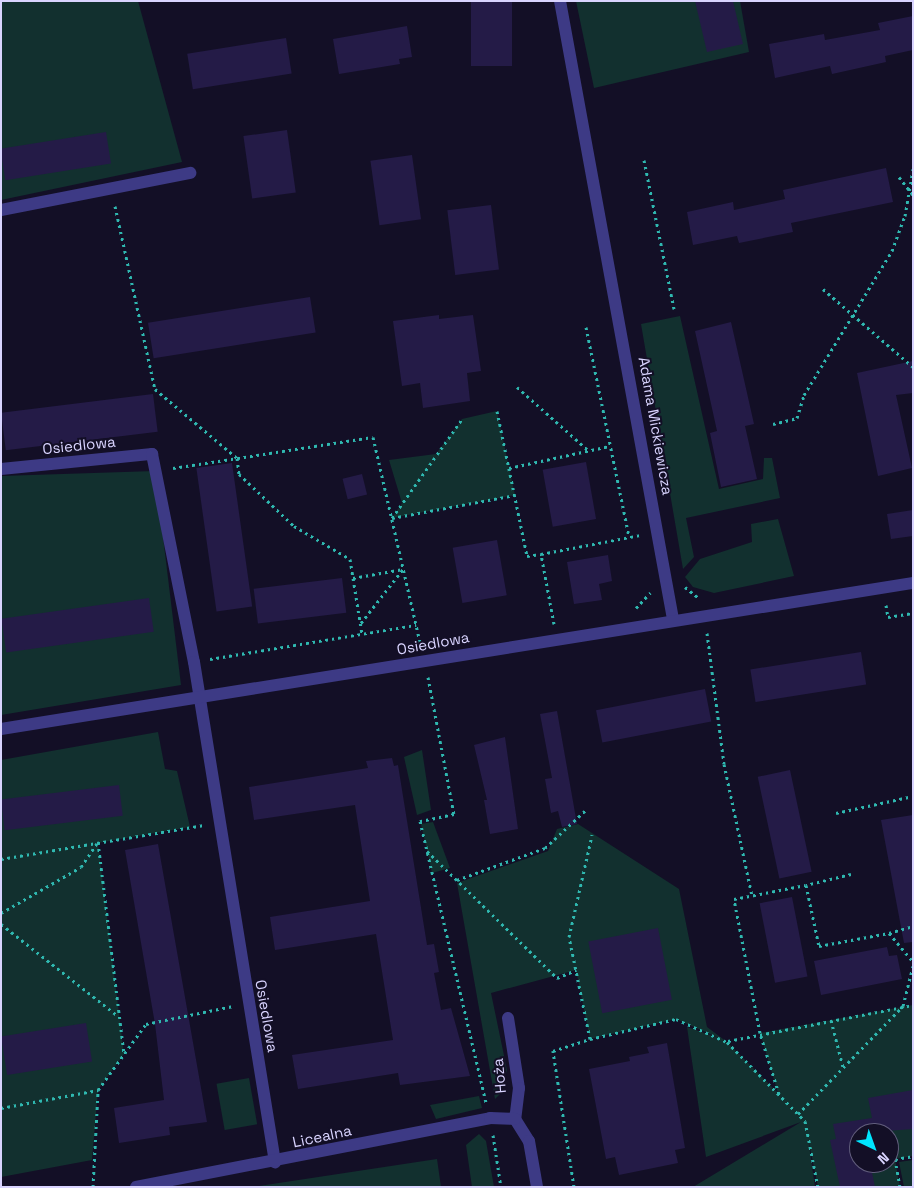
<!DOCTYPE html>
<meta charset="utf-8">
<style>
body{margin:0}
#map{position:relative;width:914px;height:1188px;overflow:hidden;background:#130f26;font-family:"Space Grotesk",sans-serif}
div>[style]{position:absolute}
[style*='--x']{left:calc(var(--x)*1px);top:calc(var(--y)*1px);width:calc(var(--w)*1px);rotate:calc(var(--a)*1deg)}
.green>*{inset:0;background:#12302f;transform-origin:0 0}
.building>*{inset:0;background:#241b47;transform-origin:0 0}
.path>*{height:3px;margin-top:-1.5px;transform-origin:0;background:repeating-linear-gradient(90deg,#2fb8b0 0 2.5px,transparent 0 6.5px)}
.minor>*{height:12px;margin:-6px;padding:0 6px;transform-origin:6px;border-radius:6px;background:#3d3a85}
span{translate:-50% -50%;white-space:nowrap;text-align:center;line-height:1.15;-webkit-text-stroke:4px #130f26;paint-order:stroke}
.street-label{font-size:15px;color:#d9d4ff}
.frame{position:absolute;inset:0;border:2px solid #d9d4ff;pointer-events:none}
.north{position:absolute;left:849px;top:1123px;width:50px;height:50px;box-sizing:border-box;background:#130f26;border:1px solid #625e7d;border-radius:50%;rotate:138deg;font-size:14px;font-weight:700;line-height:20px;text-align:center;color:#d9d4ff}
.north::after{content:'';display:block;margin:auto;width:18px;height:22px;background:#00e5ff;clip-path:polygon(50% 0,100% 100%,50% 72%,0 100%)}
</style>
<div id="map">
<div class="green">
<div style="clip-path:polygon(1px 1px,138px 1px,182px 162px,1px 200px)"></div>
<div style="clip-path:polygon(576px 1px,740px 1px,749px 52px,594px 88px)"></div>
<div style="clip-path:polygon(680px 316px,719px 489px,763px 479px,764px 458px,772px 458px,780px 498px,686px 518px,694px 557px,683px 569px,641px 324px)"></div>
<div style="clip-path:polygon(497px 411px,515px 495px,392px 518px,402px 503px,389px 460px,436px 454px,462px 419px)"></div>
<div style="clip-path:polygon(155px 471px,181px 685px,1px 715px,1px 476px)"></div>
<div style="clip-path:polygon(778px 519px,794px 576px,714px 593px,693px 587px,685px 577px,700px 559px,752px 542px,751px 524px)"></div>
<div style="clip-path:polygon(158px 732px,165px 769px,177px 771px,190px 827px,98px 843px,124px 1054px,98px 1090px,92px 1160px,1px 1177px,1px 760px)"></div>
<div style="clip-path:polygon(422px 750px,431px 810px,417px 815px,404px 757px)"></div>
<div style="clip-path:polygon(433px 822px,450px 868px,432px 873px,421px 824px)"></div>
<div style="clip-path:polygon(evenodd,578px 824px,679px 889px,707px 1027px,727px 1042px,778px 1093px,760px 1033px,913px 1005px,913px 1156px,895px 1159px,900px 1187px,818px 1187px,808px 1138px,815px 1187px,693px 1187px,801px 1122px,706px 1157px,687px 1027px,719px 1038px,676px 1019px,590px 1039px,576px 970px,491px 993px,507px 1070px,501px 1093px,495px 1099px,457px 883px,548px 851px,557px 829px,578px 824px,859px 1133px,889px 1133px,889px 1163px,859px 1163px,859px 1133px)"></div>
<div style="left:249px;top:1078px;width:47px;height:33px;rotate:80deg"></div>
<div style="clip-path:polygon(479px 1096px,482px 1108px,436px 1119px,430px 1105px)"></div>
<div style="clip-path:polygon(479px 1134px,486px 1141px,494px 1187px,472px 1187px,466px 1145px)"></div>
<div style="clip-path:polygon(437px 1159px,441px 1187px,252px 1187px)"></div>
<div style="clip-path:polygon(913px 1160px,913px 1187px,904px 1187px,899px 1162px)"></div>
</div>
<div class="building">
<div style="left:471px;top:1px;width:41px;height:65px"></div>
<div style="clip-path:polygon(695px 1px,733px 1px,743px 44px,707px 52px)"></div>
<div style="clip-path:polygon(913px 16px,913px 50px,885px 56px,886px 62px,832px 74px,830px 66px,775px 78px,769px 44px,824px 34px,825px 40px,880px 30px,878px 23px)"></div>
<div style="clip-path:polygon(407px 26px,412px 57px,399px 59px,400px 64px,339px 74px,333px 39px)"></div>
<div style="left:286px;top:38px;width:36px;height:100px;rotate:81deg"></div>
<div style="left:287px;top:130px;width:63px;height:44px;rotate:82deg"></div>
<div style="left:106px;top:132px;width:32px;height:107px;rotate:81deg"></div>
<div style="left:412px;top:155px;width:65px;height:42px;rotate:82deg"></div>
<div style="clip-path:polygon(886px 168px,893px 202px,791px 223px,793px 232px,739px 243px,737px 236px,693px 245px,687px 212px,733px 202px,734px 210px,785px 199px,783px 190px)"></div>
<div style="left:491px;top:205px;width:65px;height:44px;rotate:83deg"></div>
<div style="left:310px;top:297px;width:36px;height:164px;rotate:81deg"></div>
<div style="clip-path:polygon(439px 315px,439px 319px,473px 315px,481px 371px,467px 373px,470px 401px,423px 408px,420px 383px,402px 386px,393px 321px)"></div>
<div style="clip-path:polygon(731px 322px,754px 424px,745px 426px,757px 479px,721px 487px,710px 433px,717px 431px,695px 331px)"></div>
<div style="clip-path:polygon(913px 361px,913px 393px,896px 395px,912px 468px,878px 476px,857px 373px)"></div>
<div style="left:153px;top:394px;width:38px;height:153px;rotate:83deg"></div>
<div style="left:586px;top:462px;width:58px;height:44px;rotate:80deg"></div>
<div style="left:232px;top:463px;width:145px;height:36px;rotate:82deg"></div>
<div style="left:362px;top:474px;width:21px;height:20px;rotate:76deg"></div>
<div style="clip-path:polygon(913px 510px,913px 536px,891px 539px,887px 514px)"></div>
<div style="left:497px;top:540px;width:56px;height:45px;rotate:80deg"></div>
<div style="clip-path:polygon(608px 555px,612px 581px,599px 584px,602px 600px,574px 604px,567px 562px)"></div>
<div style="left:342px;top:578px;width:35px;height:89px;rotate:83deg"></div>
<div style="left:149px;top:598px;width:34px;height:149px;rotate:82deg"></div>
<div style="left:861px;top:652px;width:33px;height:112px;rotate:81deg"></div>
<div style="left:705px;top:689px;width:33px;height:111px;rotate:79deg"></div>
<div style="clip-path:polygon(557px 711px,577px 824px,562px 827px,558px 811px,551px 813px,545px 779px,552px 778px,540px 714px)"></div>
<div style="clip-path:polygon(505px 737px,518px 829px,490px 834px,484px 800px,487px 800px,474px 745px)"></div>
<div style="clip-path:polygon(392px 758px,394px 766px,398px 765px,427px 945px,434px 944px,439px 972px,434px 973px,441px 1010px,451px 1008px,470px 1076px,400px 1085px,398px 1073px,298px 1089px,292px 1055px,393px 1040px,376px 934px,275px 950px,270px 917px,370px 901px,355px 805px,254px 820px,249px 787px,368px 768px,366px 761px)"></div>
<div style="left:790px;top:770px;width:104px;height:33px;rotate:78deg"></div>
<div style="left:119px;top:785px;width:31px;height:119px;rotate:83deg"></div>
<div style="clip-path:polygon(913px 815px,913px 942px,904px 943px,881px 820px)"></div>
<div style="clip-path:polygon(158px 844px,207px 1122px,169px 1127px,170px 1135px,119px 1143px,114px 1108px,164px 1100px,155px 1024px,125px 850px)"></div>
<div style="left:792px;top:897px;width:81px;height:33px;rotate:79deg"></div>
<div style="left:658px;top:928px;width:73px;height:71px;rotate:79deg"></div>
<div style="clip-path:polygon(887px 947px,889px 956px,897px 955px,902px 979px,821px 995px,814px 961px)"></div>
<div style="left:86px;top:1023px;width:39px;height:86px;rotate:81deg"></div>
<div style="clip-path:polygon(667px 1043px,685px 1148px,675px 1150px,678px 1163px,619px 1175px,615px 1157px,606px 1159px,589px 1069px,630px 1061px,629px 1057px,649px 1053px,647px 1047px)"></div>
<div style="clip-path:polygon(913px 1090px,913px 1129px,859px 1133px,859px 1163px,870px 1163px,875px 1187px,840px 1187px,830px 1140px,836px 1139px,833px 1124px,872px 1118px,868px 1098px)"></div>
</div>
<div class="path">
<div style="--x:644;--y:160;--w:152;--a:78.6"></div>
<div style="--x:899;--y:177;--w:23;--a:52"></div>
<div style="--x:115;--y:206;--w:187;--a:77.7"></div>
<div style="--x:155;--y:389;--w:107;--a:40.1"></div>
<div style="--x:237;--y:458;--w:16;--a:83"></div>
<div style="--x:239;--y:474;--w:76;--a:43.4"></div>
<div style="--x:294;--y:526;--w:65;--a:30.5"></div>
<div style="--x:350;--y:559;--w:76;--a:80.9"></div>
<div style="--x:823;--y:289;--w:119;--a:40.9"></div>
<div style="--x:586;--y:327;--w:214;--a:78.4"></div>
<div style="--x:517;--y:387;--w:95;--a:41.6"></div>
<div style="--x:497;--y:411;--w:148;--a:78.3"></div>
<div style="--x:527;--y:556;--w:14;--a:-8"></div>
<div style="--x:773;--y:424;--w:25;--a:-14"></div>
<div style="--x:797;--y:418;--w:24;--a:-73"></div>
<div style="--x:804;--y:395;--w:169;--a:-58.6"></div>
<div style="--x:892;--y:251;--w:37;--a:-70"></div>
<div style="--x:905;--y:216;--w:48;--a:-80.3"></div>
<div style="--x:173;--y:468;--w:202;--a:-8.8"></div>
<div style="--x:373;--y:437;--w:214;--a:77.1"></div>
<div style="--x:509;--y:468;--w:103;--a:-12.3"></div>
<div style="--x:392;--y:518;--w:125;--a:-10.6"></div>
<div style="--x:392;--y:518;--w:121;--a:-54.7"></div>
<div style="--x:353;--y:578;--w:51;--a:-10.2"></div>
<div style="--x:685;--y:587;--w:19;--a:39"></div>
<div style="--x:886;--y:605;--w:12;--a:81"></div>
<div style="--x:888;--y:617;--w:25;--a:-9"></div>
<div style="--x:636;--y:608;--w:21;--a:-47"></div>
<div style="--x:361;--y:623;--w:68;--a:-52.1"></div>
<div style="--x:554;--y:624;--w:71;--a:-100.5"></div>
<div style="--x:541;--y:554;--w:102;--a:-10.8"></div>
<div style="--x:707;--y:633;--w:132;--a:82.6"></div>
<div style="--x:724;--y:764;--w:135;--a:78"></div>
<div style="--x:210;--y:659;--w:209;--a:-9.4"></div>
<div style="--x:428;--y:677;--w:139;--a:79.3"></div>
<div style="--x:454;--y:814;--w:35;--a:168"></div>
<div style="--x:420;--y:821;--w:289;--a:76.8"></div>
<div style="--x:836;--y:813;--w:79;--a:-12.4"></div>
<div style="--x:98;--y:842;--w:214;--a:83"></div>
<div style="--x:427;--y:851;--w:182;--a:44.3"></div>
<div style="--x:557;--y:978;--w:21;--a:-23"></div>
<div style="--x:1;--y:859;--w:206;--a:-9.5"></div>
<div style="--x:851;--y:874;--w:46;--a:166.3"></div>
<div style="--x:806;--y:885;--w:62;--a:78"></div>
<div style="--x:819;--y:946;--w:71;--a:-10.5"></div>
<div style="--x:889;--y:933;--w:38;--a:50"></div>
<div style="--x:457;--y:880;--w:94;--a:-20"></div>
<div style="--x:545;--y:848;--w:57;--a:-42.9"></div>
<div style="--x:1;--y:913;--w:92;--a:-29.9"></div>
<div style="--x:81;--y:867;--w:29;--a:-56"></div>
<div style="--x:1;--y:924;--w:149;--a:38.2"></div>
<div style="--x:889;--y:933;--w:25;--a:-16"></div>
<div style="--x:831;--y:1020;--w:49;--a:75.7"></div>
<div style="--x:590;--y:1039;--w:104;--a:-101.6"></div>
<div style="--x:569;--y:937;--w:105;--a:-77.3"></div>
<div style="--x:728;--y:1041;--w:188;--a:-11"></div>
<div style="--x:779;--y:1094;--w:64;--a:-107.3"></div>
<div style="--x:760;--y:1033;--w:136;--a:-101"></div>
<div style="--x:734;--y:899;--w:73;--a:-11"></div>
<div style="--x:1;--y:1108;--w:99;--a:-10.5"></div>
<div style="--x:798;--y:1114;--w:151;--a:-45.8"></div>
<div style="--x:903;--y:1006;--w:41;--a:-76"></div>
<div style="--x:493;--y:1135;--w:53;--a:81.3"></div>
<div style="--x:93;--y:1187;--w:97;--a:-87"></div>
<div style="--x:98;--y:1090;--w:82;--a:-54"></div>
<div style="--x:146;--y:1024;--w:89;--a:-11.7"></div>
<div style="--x:574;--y:1187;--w:138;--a:-98.8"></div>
<div style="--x:553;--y:1051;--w:39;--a:-18"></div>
<div style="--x:590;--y:1039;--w:88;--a:-13.1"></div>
<div style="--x:676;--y:1019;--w:56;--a:24.3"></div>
<div style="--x:727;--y:1042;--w:111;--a:45.4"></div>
<div style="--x:805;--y:1121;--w:67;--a:78.9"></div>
<div style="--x:900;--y:1187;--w:28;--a:-100"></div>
<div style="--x:895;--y:1159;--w:18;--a:-9"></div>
</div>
<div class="minor">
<div style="--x:560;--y:1;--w:628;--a:79.64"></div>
<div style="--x:1;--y:210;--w:193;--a:-11.1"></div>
<div style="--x:1;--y:469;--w:152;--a:-5.7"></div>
<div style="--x:152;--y:454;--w:212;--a:78.6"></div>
<div style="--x:194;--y:662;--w:507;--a:80.8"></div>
<div style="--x:1;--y:729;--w:924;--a:-9.1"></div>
<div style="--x:508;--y:1018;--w:71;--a:81.1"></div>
<div style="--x:519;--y:1088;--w:31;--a:97"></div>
<div style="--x:515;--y:1119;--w:26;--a:58"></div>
<div style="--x:529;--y:1141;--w:47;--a:80.1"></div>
<div style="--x:136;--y:1187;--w:361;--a:-11"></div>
<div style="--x:490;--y:1118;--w:25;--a:2"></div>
</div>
<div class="street-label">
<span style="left:656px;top:426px;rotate:80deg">Adama Mickiewicza</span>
<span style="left:79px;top:445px;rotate:-6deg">Osiedlowa</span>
<span style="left:433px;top:643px;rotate:-10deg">Osiedlowa</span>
<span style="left:267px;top:1016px;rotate:80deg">Osiedlowa</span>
<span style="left:499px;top:1076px;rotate:-95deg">Hoża</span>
<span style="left:322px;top:1136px;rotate:-12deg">Licealna</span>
</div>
<div class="frame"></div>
<div class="north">N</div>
</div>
